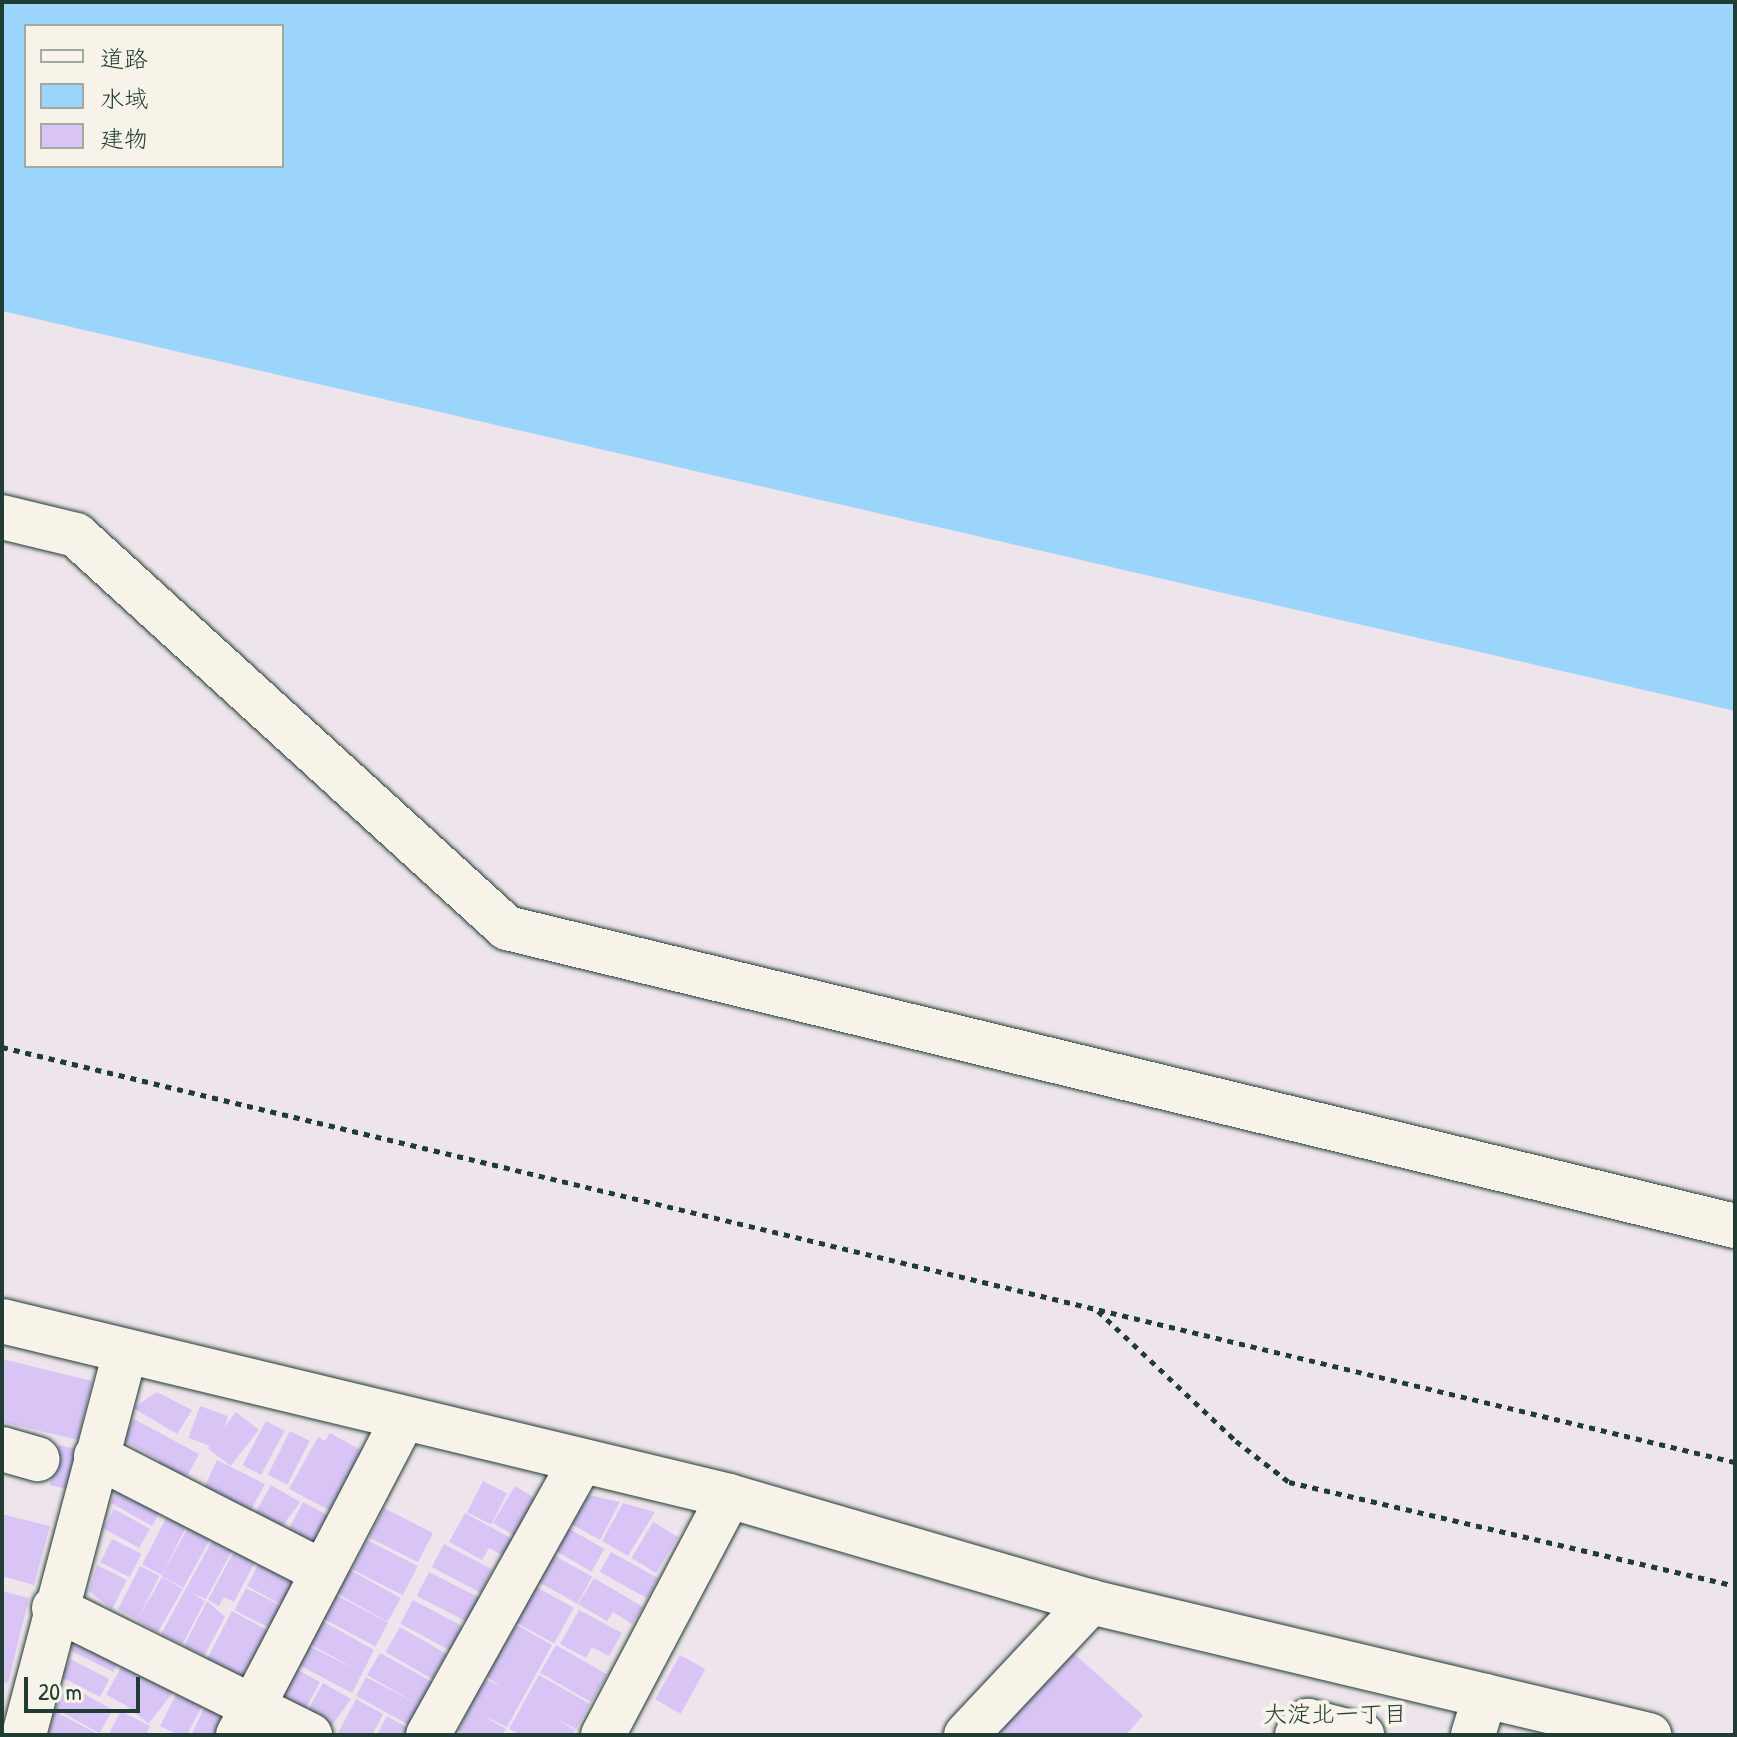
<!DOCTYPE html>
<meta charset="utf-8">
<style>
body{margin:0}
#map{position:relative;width:1737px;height:1737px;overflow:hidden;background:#eee5ec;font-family:"Patrick Hand","Klee One",sans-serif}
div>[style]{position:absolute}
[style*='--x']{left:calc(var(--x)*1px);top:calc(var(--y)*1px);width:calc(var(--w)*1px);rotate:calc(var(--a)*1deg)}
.water>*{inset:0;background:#9cd5fc}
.building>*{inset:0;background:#d8c5f6;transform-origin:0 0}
.path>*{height:5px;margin-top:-2.5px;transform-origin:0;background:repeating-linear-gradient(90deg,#1f3d34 0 6px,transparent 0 12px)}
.roads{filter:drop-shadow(0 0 2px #1f3d34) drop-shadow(0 0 2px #1f3d34)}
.minor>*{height:44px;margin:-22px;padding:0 22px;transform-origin:22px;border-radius:22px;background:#f7f3e8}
span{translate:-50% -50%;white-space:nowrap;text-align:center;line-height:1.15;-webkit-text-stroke:8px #f7f3e8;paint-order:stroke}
.neighbourhood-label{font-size:24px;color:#1f3d34}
.frame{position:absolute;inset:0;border:4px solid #1f3d34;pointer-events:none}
.legend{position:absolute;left:24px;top:24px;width:260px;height:144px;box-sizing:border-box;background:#f7f3e8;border:2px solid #a1aaa0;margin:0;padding:10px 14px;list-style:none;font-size:24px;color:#1f3d34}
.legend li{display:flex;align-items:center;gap:16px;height:40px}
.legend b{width:40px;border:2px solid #a1aaa0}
.scale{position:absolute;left:24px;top:1677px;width:116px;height:36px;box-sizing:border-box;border:4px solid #1f3d34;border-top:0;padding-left:10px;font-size:24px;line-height:28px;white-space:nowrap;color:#1f3d34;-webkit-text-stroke:6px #f7f3e8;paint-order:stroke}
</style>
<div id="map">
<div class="water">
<div style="clip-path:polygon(evenodd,2px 2px,1735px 2px,1735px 711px,2px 311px,2px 2px,26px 26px,282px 26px,282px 166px,26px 166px,26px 26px)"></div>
</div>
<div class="building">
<div style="clip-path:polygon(2px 1359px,92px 1381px,78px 1440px,2px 1422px)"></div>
<div style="clip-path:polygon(157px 1392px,192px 1410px,177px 1434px,133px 1408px)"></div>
<div style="left:200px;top:1406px;width:30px;height:34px;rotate:20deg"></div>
<div style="left:236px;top:1412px;width:29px;height:46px;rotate:38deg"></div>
<div style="clip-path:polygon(134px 1419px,199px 1454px,182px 1486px,153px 1471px,159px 1460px,123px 1440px)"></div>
<div style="left:266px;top:1421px;width:21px;height:50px;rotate:28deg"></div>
<div style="left:290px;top:1431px;width:22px;height:49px;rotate:27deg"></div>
<div style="clip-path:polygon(330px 1433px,368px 1454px,335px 1513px,289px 1489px,318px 1437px,325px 1441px)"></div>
<div style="left:59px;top:1445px;width:18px;height:41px;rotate:13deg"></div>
<div style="clip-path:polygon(217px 1460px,265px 1484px,251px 1510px,202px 1492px)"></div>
<div style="left:483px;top:1481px;width:27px;height:35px;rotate:27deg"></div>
<div style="clip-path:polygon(271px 1485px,300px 1502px,278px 1533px,252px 1519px)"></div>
<div style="left:515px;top:1486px;width:29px;height:43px;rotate:31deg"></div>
<div style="clip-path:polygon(117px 1490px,164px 1505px,152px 1526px,111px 1503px)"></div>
<div style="clip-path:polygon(589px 1495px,620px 1502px,600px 1540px,564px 1520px,574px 1501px,583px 1503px)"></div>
<div style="clip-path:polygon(303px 1502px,333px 1518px,319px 1544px,313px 1541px,308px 1551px,284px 1538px)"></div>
<div style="clip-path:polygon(623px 1503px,655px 1512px,628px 1556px,602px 1541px)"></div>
<div style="left:384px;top:1508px;width:55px;height:33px;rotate:27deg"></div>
<div style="left:114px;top:1509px;width:41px;height:22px;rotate:29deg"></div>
<div style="clip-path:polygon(465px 1513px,518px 1542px,509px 1559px,489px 1548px,482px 1560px,449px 1542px)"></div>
<div style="clip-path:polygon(2px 1514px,50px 1526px,34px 1585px,2px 1576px)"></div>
<div style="left:168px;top:1514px;width:22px;height:57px;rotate:27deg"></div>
<div style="left:653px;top:1522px;width:29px;height:42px;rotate:31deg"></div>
<div style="left:189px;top:1526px;width:25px;height:57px;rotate:29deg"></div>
<div style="left:568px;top:1528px;width:42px;height:26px;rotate:30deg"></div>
<div style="left:112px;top:1539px;width:33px;height:26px;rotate:27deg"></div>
<div style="clip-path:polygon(213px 1539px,233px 1549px,206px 1599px,191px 1593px,205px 1601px,182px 1645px,161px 1634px)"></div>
<div style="left:367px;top:1540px;width:57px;height:33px;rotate:27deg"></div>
<div style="left:444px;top:1544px;width:55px;height:26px;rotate:28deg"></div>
<div style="clip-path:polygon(235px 1549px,256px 1560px,234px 1602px,224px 1597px,219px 1606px,208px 1600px)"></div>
<div style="left:546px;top:1551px;width:53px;height:31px;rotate:29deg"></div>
<div style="left:611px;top:1552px;width:54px;height:23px;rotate:29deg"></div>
<div style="clip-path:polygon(261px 1559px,294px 1577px,289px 1609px,247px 1586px)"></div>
<div style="clip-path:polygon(97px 1565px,127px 1580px,112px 1609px,89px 1591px)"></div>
<div style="left:140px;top:1566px;width:22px;height:49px;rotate:27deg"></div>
<div style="left:350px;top:1570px;width:58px;height:27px;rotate:29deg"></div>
<div style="left:429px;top:1572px;width:63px;height:27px;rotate:27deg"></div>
<div style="left:162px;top:1577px;width:24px;height:50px;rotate:30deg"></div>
<div style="clip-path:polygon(594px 1578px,643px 1607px,632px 1624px,613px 1612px,607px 1621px,578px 1604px)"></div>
<div style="left:531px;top:1584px;width:49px;height:41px;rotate:29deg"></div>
<div style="left:246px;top:1588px;width:42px;height:25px;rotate:27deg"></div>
<div style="clip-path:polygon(2px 1591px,29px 1598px,8px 1683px,2px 1682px)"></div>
<div style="left:336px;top:1595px;width:59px;height:27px;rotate:28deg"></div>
<div style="left:413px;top:1600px;width:64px;height:27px;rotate:28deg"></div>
<div style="clip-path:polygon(207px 1601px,225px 1617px,204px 1656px,184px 1646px)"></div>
<div style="clip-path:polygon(579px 1610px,622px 1633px,609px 1656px,592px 1647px,586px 1658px,560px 1644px)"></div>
<div style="clip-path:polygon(232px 1611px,269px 1631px,255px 1658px,241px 1650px,261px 1662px,241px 1681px,206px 1661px)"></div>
<div style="clip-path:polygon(319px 1619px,374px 1650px,352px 1693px,295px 1663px,305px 1644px,359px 1671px,306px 1642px)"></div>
<div style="clip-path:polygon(517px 1625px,552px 1645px,507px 1727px,482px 1715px,506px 1729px,502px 1735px,466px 1735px,458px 1731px,480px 1685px,487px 1680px,500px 1686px,483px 1674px)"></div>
<div style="left:400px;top:1627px;width:54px;height:29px;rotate:30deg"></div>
<div style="clip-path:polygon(71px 1638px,124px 1651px,113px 1672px,66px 1648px)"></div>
<div style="left:556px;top:1645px;width:59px;height:32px;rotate:30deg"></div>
<div style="clip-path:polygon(1070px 1650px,1143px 1715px,1126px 1735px,996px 1735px)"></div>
<div style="clip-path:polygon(380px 1653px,436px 1684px,413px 1727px,356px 1696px,366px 1677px,419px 1705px,367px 1675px)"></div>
<div style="left:680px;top:1655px;width:29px;height:51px;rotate:29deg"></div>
<div style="left:127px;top:1657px;width:29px;height:43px;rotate:29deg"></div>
<div style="left:70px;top:1659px;width:44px;height:20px;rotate:27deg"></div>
<div style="clip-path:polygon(290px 1666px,320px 1682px,303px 1714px,281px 1702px)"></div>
<div style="left:156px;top:1667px;width:29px;height:49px;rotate:38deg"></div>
<div style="clip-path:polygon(539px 1675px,590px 1704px,576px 1729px,551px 1716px,575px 1730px,572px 1735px,521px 1735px,509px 1729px)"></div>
<div style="clip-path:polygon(183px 1681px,208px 1694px,187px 1735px,179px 1735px,160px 1726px)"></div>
<div style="clip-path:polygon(323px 1683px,351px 1699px,330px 1728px,305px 1715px)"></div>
<div style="left:68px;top:1685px;width:51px;height:27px;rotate:29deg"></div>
<div style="clip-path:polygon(210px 1696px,230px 1706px,222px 1735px,191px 1735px)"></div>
<div style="clip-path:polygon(356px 1699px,383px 1714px,372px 1735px,337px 1735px)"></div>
<div style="clip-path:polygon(54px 1711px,100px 1735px,49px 1735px)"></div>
<div style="clip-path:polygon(121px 1711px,150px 1726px,146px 1735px,108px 1735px)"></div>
<div style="clip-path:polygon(387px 1716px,416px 1733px,415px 1735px,377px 1735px)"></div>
</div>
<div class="path">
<div style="--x:2;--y:1047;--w:1782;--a:13.47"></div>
<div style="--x:1098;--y:1311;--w:190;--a:43.3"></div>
<div style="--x:1236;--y:1441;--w:67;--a:37.7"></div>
<div style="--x:1289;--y:1482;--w:458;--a:13.1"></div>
</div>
<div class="roads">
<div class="minor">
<div style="--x:2;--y:517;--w:76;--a:13.7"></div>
<div style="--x:76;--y:535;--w:583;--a:42.36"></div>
<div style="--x:507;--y:928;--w:1264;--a:13.64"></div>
<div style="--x:2;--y:1321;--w:748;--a:13.53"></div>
<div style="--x:729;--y:1496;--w:377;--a:16.3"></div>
<div style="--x:1091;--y:1602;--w:574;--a:13.41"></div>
<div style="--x:2;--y:1449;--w:37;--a:16"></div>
<div style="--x:96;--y:1456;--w:255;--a:27.1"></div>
<div style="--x:54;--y:1608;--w:286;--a:26.4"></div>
<div style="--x:24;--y:1735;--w:395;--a:-75.2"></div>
<div style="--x:238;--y:1735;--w:356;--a:-62.4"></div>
<div style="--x:428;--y:1735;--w:314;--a:-60.8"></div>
<div style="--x:603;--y:1735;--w:270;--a:-62.2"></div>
<div style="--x:966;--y:1735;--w:183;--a:-46.8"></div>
<div style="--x:1297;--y:1735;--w:18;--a:-52"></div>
<div style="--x:1308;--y:1721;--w:56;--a:14.5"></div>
<div style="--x:1473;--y:1735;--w:41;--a:-72.9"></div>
</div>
</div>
<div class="neighbourhood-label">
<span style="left:1335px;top:1714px">大淀北一丁目</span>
</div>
<div class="frame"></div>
<ul class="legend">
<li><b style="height:10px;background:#f7f3e8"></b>道路</li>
<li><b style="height:22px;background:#9cd5fc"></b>水域</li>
<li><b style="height:22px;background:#d8c5f6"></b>建物</li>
</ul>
<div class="scale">20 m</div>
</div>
